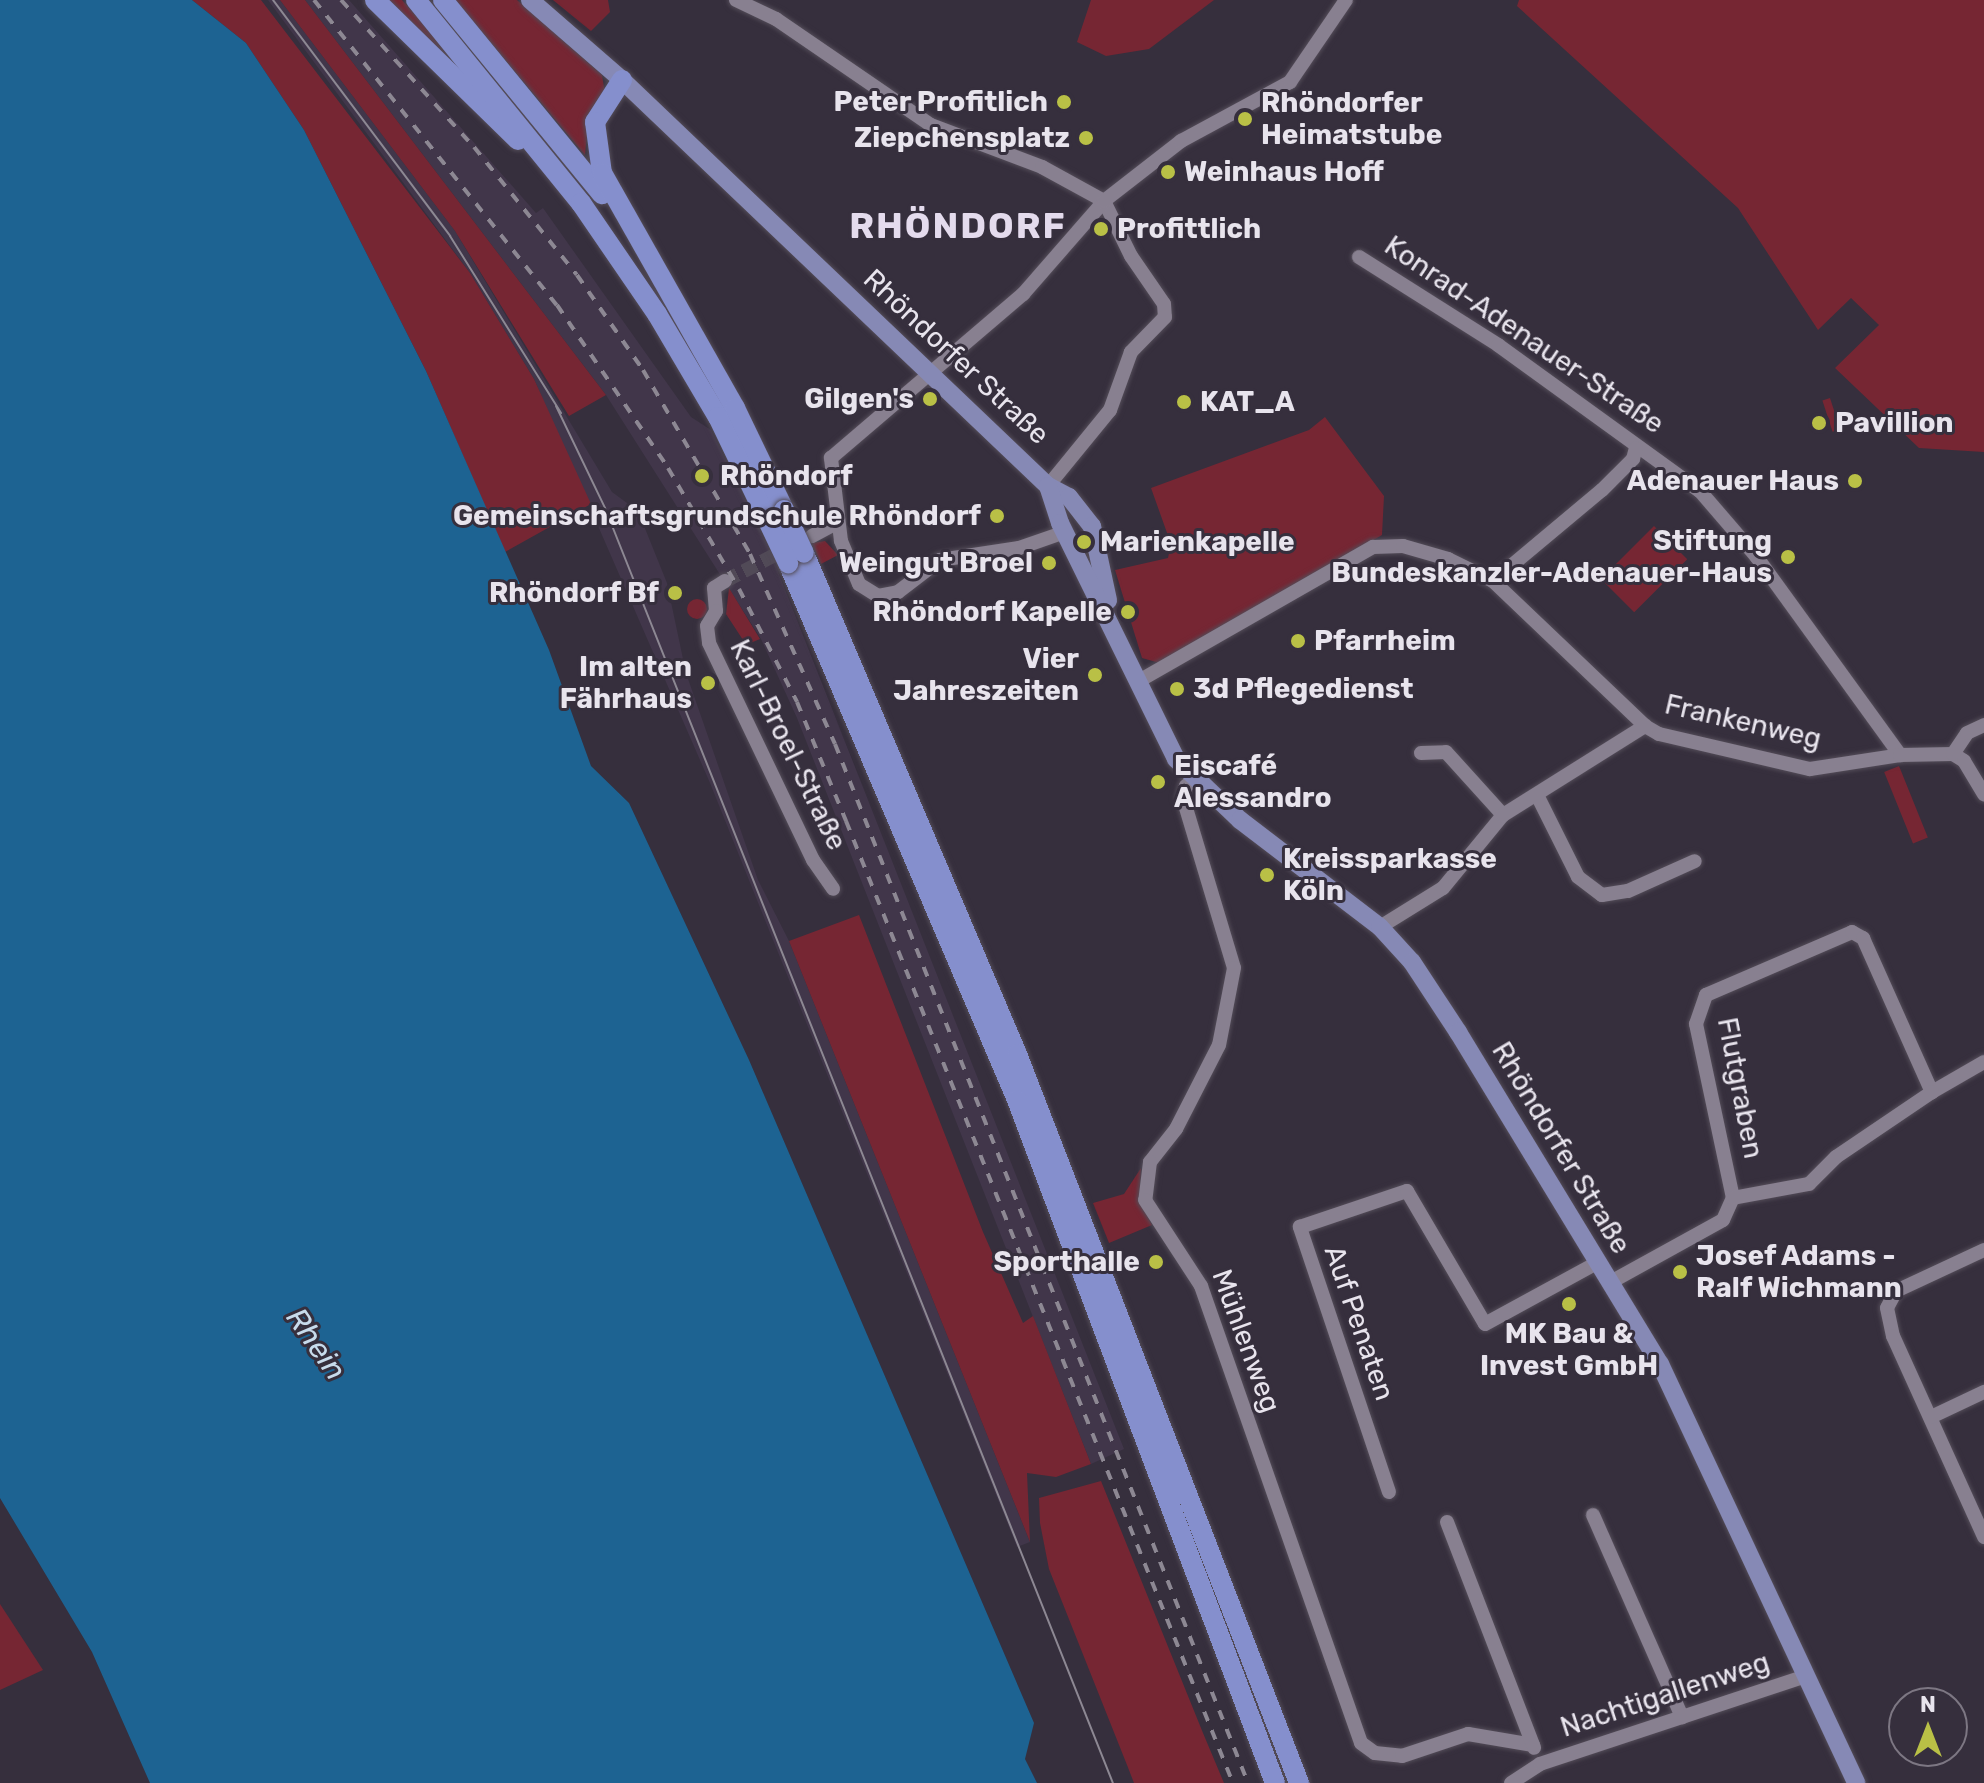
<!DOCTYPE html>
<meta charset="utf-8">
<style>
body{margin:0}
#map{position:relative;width:1984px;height:1783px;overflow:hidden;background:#362f3d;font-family:Rubik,sans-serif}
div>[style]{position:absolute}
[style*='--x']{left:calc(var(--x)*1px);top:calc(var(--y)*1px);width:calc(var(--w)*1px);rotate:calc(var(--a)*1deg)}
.built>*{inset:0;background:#41364a}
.green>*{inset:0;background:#762633;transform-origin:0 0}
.round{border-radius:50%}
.water>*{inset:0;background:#1d6392}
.minor-tunnel>*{height:14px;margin-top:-7px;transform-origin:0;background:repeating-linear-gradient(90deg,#514a57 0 14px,transparent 0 21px)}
.roads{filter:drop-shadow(0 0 2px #534c58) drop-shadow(0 0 2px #534c58)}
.minor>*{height:14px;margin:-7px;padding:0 7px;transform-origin:7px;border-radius:7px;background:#888090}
.major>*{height:18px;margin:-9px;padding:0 9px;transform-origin:9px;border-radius:9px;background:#8689b5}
.highway>*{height:20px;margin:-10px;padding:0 10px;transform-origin:10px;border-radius:10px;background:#858fcd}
.tram>*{height:2px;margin:-1px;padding:0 1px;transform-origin:1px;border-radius:1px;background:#8d8893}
.rail>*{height:4px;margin-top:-2px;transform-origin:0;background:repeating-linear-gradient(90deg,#8d8893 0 10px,transparent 0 20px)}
.bridges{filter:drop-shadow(0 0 2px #534c58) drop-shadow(0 0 2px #534c58)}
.highway-bridge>*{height:20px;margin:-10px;padding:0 10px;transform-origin:10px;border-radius:10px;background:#858fcd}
.dots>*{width:22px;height:22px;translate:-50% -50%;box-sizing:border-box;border:4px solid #362f3d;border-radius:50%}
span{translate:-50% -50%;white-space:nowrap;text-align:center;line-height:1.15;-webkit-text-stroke:6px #362f3d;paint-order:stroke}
.poi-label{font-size:28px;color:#e8e4ed;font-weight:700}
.right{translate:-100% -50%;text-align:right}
.left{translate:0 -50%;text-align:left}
.street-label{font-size:28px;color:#e8e4ed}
.water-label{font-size:30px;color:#c7dbec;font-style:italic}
.district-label{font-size:36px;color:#e4dbed;font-weight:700;letter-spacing:2px}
.north{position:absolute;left:1888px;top:1687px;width:80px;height:80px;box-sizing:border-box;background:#362f3d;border:2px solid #7d7783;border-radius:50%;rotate:0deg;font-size:22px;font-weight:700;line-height:32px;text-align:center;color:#e8e4ed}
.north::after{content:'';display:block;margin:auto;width:28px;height:36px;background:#b9c046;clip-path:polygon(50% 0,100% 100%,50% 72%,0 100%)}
</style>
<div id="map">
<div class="built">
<div style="clip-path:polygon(268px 0,280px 0,455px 231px,612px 492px,638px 511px,667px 583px,686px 673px,758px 880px,789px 941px,1030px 1542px,1017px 1547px,710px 783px,534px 379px,470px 273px)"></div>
<div style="clip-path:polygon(305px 0,349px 0,536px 213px,543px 208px,691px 417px,711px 430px,769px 549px,1124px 1449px,1091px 1464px,797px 718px,761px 639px,606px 395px)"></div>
</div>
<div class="green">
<div style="clip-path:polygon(192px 0,261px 0,470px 273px,534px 379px,591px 504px,505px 552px,426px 371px,304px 130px,246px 43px)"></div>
<div style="clip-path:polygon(280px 0,305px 0,606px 395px,569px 416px,455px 231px)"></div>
<div style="clip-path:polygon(386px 0,402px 0,494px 104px)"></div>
<div style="clip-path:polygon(455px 0,517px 0,602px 75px,605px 93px,589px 115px,585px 155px)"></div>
<div style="clip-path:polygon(553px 0,608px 0,610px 12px,591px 31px)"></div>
<div style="clip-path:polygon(1091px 0,1214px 0,1149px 49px,1106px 56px,1077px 42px)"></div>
<div style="clip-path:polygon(1519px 0,1984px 0,1984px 452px,1919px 448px,1835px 368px,1879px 325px,1851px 298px,1818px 330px,1738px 208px,1517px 6px)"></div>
<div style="left:1830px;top:398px;width:33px;height:8px;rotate:72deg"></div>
<div style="clip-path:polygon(1325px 417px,1384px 496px,1382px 535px,1163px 664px,1142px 658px,1115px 570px,1168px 558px,1171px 544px,1151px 488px,1309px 430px)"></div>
<div style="left:1654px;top:526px;width:47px;height:75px;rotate:45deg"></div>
<div style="clip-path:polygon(825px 541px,838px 555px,821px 564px,812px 543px)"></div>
<div style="clip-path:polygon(729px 588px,760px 639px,736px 649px,734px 644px,743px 640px,726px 614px)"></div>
<div class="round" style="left:687px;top:599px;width:20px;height:20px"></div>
<div style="left:1899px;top:766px;width:77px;height:16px;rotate:68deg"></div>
<div style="clip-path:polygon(859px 915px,983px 1232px,1023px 1323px,1033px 1316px,1091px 1464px,1056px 1477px,1027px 1473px,1030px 1542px,789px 941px)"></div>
<div style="clip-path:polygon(1141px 1168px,1139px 1201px,1152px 1225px,1109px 1243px,1093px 1203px,1124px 1194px)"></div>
<div style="clip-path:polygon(1101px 1481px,1203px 1733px,1224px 1783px,1134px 1783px,1127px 1765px,1049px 1569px,1040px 1523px,1039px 1498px)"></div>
<div style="clip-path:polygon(0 1604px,43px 1670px,0 1690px)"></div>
</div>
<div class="water">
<div style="clip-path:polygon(0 0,192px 0,246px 43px,304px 130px,426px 371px,549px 650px,591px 766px,629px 803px,749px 1060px,1034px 1723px,1025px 1759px,1037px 1783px,150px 1783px,92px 1652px,0 1498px)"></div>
</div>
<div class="minor-tunnel">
<div style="--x:725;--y:581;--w:71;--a:-27.6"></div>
</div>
<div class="roads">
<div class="minor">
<div style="--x:736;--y:0;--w:44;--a:25.4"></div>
<div style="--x:776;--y:19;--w:188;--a:34.4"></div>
<div style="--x:931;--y:125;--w:119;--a:20.7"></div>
<div style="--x:1042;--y:167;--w:71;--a:28.7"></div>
<div style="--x:1104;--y:201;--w:61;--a:63.9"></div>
<div style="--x:1131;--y:256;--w:58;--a:55.5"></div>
<div style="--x:1164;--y:304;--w:13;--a:86"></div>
<div style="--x:1165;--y:317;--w:49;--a:134.2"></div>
<div style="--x:1131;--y:352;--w:62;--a:109.9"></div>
<div style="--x:1110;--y:410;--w:98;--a:129.2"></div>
<div style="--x:1359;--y:257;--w:165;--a:32.3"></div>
<div style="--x:1498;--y:345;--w:249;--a:35.9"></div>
<div style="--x:1700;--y:491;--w:86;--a:49.3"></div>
<div style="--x:1756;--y:556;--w:246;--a:54.1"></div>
<div style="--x:1065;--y:532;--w:49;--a:160.8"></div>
<div style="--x:1019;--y:548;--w:80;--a:171.4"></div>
<div style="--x:940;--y:560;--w:53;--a:142.7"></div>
<div style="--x:898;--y:592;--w:20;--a:169"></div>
<div style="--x:878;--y:596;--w:22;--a:-148"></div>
<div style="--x:859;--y:584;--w:47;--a:-112.7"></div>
<div style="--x:841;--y:541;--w:84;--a:-96.9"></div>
<div style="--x:831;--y:458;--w:253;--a:-40.5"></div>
<div style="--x:1023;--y:294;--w:123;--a:-48.9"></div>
<div style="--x:1104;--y:201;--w:98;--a:-37.9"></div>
<div style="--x:1181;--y:141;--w:124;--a:-28.4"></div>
<div style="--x:1290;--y:82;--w:99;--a:-55.7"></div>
<div style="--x:812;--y:536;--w:27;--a:-28"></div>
<div style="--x:725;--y:581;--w:13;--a:148"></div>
<div style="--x:714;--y:588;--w:23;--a:85"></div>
<div style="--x:716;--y:611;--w:17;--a:121"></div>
<div style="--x:707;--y:626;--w:17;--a:83"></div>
<div style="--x:709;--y:643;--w:241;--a:64.4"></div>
<div style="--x:813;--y:860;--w:35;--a:55"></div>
<div style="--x:1493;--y:581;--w:142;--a:-39.9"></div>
<div style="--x:1602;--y:490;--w:44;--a:-45"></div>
<div style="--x:1633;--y:459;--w:11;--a:-75"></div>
<div style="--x:1137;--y:682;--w:272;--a:-29.8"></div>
<div style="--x:1373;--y:547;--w:30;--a:-2"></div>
<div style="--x:1403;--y:546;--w:47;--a:16.1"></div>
<div style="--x:1448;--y:559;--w:50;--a:26.1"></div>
<div style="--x:1493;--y:581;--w:210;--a:43.6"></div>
<div style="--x:1645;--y:726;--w:16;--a:30"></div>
<div style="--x:1659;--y:734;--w:155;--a:13.1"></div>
<div style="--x:1810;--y:769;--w:91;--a:-8.8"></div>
<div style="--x:1900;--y:755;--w:53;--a:-1.1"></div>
<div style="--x:1953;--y:754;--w:13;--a:32"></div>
<div style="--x:1964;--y:761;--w:39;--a:59"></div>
<div style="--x:1421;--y:753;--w:25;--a:-2"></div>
<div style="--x:1446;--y:752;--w:85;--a:47.9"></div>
<div style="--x:1953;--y:754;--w:25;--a:-56"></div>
<div style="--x:1967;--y:733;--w:19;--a:-25"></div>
<div style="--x:1194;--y:779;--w:11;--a:139"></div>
<div style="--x:1186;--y:786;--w:12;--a:104"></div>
<div style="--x:1183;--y:798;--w:177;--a:73.3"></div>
<div style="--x:1234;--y:968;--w:78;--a:101"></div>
<div style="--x:1219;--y:1045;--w:94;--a:117.1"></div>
<div style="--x:1176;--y:1129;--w:42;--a:128.2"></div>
<div style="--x:1150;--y:1162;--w:38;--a:97"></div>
<div style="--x:1145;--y:1200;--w:103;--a:56.9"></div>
<div style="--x:1201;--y:1286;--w:484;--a:70.7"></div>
<div style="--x:1361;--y:1743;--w:17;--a:36"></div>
<div style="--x:1375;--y:1753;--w:27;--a:6"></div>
<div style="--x:1402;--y:1756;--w:70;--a:-18.4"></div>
<div style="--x:1468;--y:1734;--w:66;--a:9.6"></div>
<div style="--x:1538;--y:797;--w:89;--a:63.4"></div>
<div style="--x:1578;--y:877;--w:30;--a:37"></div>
<div style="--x:1602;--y:895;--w:26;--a:-9"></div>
<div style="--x:1628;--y:891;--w:73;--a:-24.1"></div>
<div style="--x:1380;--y:927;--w:74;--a:-31.8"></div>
<div style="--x:1443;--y:888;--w:94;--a:-50.6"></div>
<div style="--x:1503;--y:815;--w:168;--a:-32.1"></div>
<div style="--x:1932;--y:1092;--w:60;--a:-30"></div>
<div style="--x:1984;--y:1250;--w:97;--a:155"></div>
<div style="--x:1896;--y:1291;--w:19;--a:118"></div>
<div style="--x:1887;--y:1308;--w:29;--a:78"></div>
<div style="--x:1893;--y:1336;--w:221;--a:65.6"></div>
<div style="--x:1609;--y:1283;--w:130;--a:-28.9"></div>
<div style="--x:1723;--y:1220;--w:24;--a:-66"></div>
<div style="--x:1733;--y:1198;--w:178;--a:-102"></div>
<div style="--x:1696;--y:1024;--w:31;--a:-71"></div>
<div style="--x:1706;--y:995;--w:159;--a:-23.3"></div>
<div style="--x:1852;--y:932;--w:13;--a:29"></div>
<div style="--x:1863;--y:938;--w:169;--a:65.9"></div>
<div style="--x:1932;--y:1092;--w:116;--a:145.9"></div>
<div style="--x:1836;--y:1157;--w:38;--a:135"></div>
<div style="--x:1809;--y:1184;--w:77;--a:169.6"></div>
<div style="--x:1931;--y:1417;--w:59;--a:-25.3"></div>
<div style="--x:1389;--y:1492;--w:280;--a:-108.6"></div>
<div style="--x:1300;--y:1227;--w:113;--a:-18.6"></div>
<div style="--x:1407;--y:1191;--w:154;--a:59.6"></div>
<div style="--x:1485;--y:1324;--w:128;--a:-28.6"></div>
<div style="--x:1593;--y:1515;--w:221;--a:66.2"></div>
<div style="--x:1447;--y:1522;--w:242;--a:68.9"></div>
<div style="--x:1511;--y:1783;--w:35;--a:-33"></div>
<div style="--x:1540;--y:1764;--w:280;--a:-18.3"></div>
</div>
<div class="major">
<div style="--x:530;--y:0;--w:122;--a:41"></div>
<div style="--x:622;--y:80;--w:588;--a:43.62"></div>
<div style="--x:1048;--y:486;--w:24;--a:28"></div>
<div style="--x:1069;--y:497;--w:37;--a:52"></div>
<div style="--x:1092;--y:526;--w:76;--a:77.8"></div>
<div style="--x:1048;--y:486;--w:39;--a:72"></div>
<div style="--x:1060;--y:523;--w:263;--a:63.8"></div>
<div style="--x:1176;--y:759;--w:88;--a:43.6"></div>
<div style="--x:1240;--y:820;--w:176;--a:37.4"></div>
<div style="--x:1380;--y:927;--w:47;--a:47.6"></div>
<div style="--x:1412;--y:962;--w:84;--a:56.7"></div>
<div style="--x:1458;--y:1032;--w:389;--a:58.7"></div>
<div style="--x:1660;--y:1364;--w:463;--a:64.9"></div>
</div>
<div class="highway">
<div style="--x:375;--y:0;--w:200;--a:44.4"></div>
<div style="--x:416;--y:0;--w:262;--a:50.9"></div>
<div style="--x:581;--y:203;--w:135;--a:55.6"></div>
<div style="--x:657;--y:314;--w:120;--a:59.4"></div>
<div style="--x:718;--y:417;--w:115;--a:64.3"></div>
<div style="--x:443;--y:0;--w:251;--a:50.7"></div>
<div style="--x:622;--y:80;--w:50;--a:122.7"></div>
<div style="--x:595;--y:122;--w:51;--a:82.2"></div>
<div style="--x:602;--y:173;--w:270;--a:60.5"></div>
<div style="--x:735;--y:408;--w:113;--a:64.3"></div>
<div style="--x:804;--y:553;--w:544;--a:66.97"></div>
<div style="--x:1017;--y:1054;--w:782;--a:68.85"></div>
<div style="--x:788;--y:563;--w:584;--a:66.9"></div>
<div style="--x:1017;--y:1100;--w:730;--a:69.31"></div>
</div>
</div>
<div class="tram">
<div style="--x:273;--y:0;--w:295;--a:53.1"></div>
<div style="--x:450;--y:236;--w:209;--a:57.9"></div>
<div style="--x:556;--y:406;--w:113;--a:64.3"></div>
<div style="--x:605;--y:508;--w:1372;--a:68.28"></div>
</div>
<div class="rail">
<div style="--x:314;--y:0;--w:390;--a:51.5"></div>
<div style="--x:557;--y:305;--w:197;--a:55.7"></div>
<div style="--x:668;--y:468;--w:140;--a:59.6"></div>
<div style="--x:739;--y:589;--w:127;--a:62.8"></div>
<div style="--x:797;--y:702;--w:129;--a:67.6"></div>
<div style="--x:846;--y:821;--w:1037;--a:68.09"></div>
<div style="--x:341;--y:0;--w:198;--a:47.9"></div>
<div style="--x:474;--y:147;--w:164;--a:51.2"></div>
<div style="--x:577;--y:275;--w:116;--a:55.2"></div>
<div style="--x:643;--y:370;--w:213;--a:59.8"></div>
<div style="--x:750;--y:554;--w:208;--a:65.9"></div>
<div style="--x:835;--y:744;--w:1118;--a:68.32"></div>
</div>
<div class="bridges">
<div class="highway-bridge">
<div style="--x:784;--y:510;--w:47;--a:65.1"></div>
<div style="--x:768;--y:521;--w:47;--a:64.5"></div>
</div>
</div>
<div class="dots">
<div style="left:1064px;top:102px;background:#b9c046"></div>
<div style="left:1245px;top:119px;background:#b9c046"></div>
<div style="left:1086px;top:138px;background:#b9c046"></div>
<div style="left:1168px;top:172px;background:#b9c046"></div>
<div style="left:1101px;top:229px;background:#b9c046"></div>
<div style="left:930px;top:399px;background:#b9c046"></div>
<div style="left:1184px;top:402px;background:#b9c046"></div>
<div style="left:1819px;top:423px;background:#b9c046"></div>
<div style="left:702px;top:476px;background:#b9c046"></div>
<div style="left:1855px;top:481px;background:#b9c046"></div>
<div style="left:997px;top:516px;background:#b9c046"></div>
<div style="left:1084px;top:542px;background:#b9c046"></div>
<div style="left:1788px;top:557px;background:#b9c046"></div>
<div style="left:1049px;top:563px;background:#b9c046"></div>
<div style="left:675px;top:593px;background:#b9c046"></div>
<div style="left:1128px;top:612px;background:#b9c046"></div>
<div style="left:1298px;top:641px;background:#b9c046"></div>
<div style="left:1095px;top:675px;background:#b9c046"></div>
<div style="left:708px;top:683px;background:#b9c046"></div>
<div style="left:1177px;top:689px;background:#b9c046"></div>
<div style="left:1158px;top:782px;background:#b9c046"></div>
<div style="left:1267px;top:875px;background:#b9c046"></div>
<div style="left:1156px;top:1262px;background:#b9c046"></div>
<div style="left:1680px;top:1272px;background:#b9c046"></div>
<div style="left:1569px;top:1304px;background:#b9c046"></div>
</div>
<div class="poi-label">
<span class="right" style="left:1048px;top:102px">Peter Profitlich</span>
<span class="left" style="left:1261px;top:119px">Rhöndorfer<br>Heimatstube</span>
<span class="right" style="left:1070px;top:138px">Ziepchensplatz</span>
<span class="left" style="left:1184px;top:172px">Weinhaus Hoff</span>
<span class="left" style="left:1117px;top:229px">Profittlich</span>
<span class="right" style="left:914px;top:399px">Gilgen's</span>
<span class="left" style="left:1200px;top:402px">KAT_A</span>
<span class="left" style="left:1835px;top:423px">Pavillion</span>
<span class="left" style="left:720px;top:476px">Rhöndorf</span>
<span class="right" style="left:1839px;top:481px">Adenauer Haus</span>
<span class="right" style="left:981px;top:516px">Gemeinschaftsgrundschule Rhöndorf</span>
<span class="right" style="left:1772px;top:557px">Stiftung<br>Bundeskanzler-Adenauer-Haus</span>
<span class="left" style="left:1100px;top:542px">Marienkapelle</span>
<span class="right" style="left:1033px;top:563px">Weingut Broel</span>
<span class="right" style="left:659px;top:593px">Rhöndorf Bf</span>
<span class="right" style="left:1112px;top:612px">Rhöndorf Kapelle</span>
<span class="left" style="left:1314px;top:641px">Pfarrheim</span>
<span class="right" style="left:1079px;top:675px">Vier<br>Jahreszeiten</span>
<span class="right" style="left:692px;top:683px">Im alten<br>Fährhaus</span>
<span class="left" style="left:1193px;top:689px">3d Pflegedienst</span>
<span class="left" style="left:1174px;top:782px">Eiscafé<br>Alessandro</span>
<span class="left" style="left:1283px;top:875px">Kreissparkasse<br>Köln</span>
<span class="left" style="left:1696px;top:1272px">Josef Adams -<br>Ralf Wichmann</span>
<span class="right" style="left:1140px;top:1262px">Sporthalle</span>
<span style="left:1569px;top:1350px">MK Bau &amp;<br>Invest GmbH</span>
</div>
<div class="street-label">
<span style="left:1524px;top:335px;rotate:34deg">Konrad-Adenauer-Straße</span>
<span style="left:956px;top:357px;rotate:43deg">Rhöndorfer Straße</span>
<span style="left:1743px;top:722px;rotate:13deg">Frankenweg</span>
<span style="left:788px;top:745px;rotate:64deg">Karl-Broel-Straße</span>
<span style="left:1740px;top:1088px;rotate:79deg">Flutgraben</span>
<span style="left:1561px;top:1148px;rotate:59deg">Rhöndorfer Straße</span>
<span style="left:1359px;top:1323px;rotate:71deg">Auf Penaten</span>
<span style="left:1246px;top:1341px;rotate:70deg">Mühlenweg</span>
<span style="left:1665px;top:1695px;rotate:-18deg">Nachtigallenweg</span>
</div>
<div class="water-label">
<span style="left:316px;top:1344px;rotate:55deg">Rhein</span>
</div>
<div class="district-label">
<span style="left:958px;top:226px">RHÖNDORF</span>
</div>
<div class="north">N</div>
</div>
